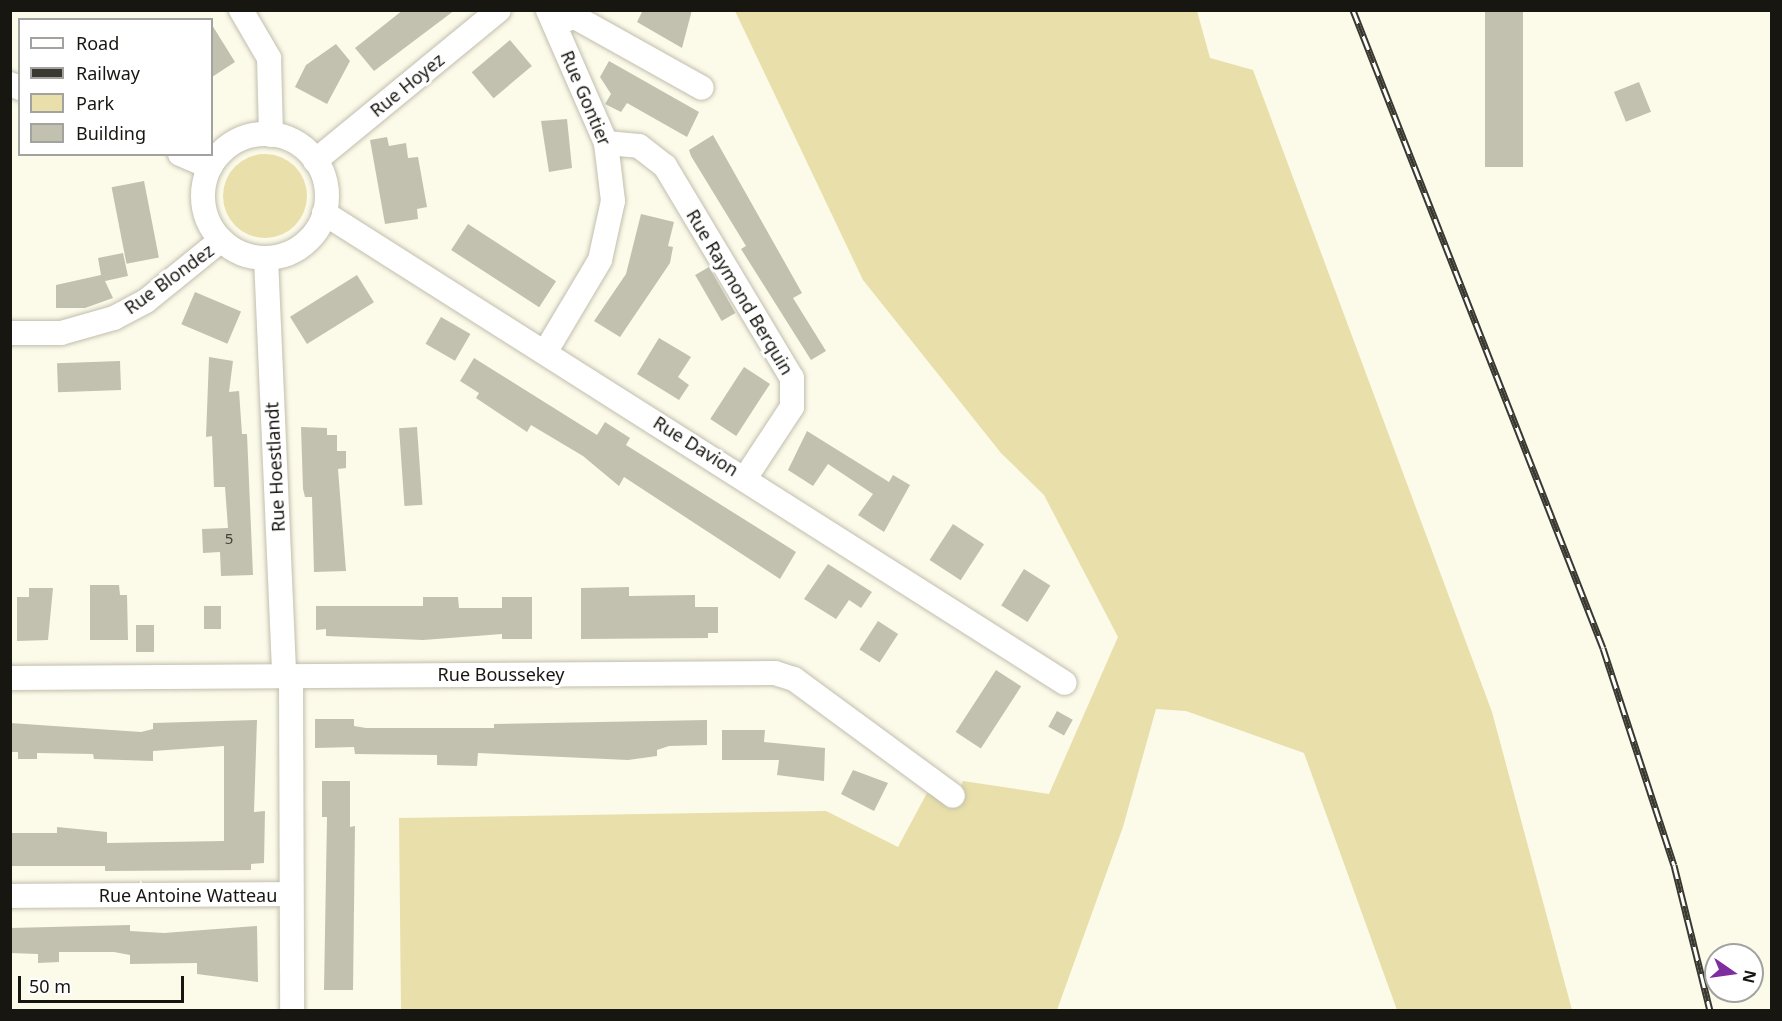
<!DOCTYPE html>
<style>
body{margin:0}
#map{position:relative;width:1782px;height:1021px;overflow:hidden;background:#fcfae9;font-family:"Noto Sans",sans-serif}
div>[style]{position:absolute}
[style*='--x']{left:calc(var(--x)*1px);top:calc(var(--y)*1px);width:calc(var(--w)*1px);rotate:calc(var(--a)*1deg)}
.green>*{inset:0;background:#e8dfaa}
.round{border-radius:50%}
.building>*{inset:0;background:#c2c0af;transform-origin:0 0}
.roads{filter:drop-shadow(0 0 2px #c1beae) drop-shadow(0 0 2px #c1beae)}
.minor>*{height:24px;margin:-12px;padding:0 12px;transform-origin:12px;border-radius:12px;background:#fff}
.minor>.ring{margin:-12px;padding:0;box-sizing:content-box;background:none;border:24px solid #fff;border-radius:50%}
.rail>*{height:7px;margin-top:-3.5px;transform-origin:0;background:repeating-linear-gradient(90deg,#fff 0 14px,#3a3931 0 28px);box-sizing:border-box;border-block:2px solid #3a3931}
span{translate:-50% -50%;white-space:nowrap;text-align:center;line-height:1.15;-webkit-text-stroke:6px #fff;paint-order:stroke}
.number-label{font-size:15px;color:#424038}
.number-label span{-webkit-text-stroke-width:0}
.street-label{font-size:18px;color:#171610}
.frame{position:absolute;inset:0;border:12px solid #171610;pointer-events:none}
.legend{position:absolute;left:18px;top:18px;width:195px;height:138px;box-sizing:border-box;background:#fff;border:2px solid #a2a29f;margin:0;padding:8px 10px;list-style:none;font-size:18px;color:#171610}
.legend li{display:flex;align-items:center;gap:12px;height:30px}
.legend b{width:30px;border:2px solid #a2a29f}
.north{position:absolute;left:1704px;top:943px;width:60px;height:60px;box-sizing:border-box;background:#fff;border:2px solid #a2a29f;border-radius:50%;rotate:103deg;font-size:16px;font-weight:700;line-height:24px;text-align:center;color:#171610}
.north::after{content:'';display:block;margin:auto;width:21px;height:27px;background:#7e2e9e;clip-path:polygon(50% 0,100% 100%,50% 72%,0 100%)}
.scale{position:absolute;left:18px;top:976px;width:166px;height:27px;box-sizing:border-box;border:3px solid #171610;border-top:0;padding-left:8px;font-size:18px;line-height:21px;white-space:nowrap;color:#171610;-webkit-text-stroke:4px #fff;paint-order:stroke}
</style>
<div id="map">
<div class="green">
<div style="clip-path:polygon(735px 11px,1197px 11px,1210px 58px,1253px 70px,1492px 712px,1572px 1010px,1397px 1010px,1304px 753px,1186px 711px,1156px 709px,1123px 827px,1057px 1010px,401px 1010px,399px 818px,826px 811px,898px 847px,927px 793px,955px 800px,963px 781px,1049px 794px,1118px 637px,1044px 495px,1001px 453px,863px 280px)"></div>
<div class="round" style="left:223px;top:154px;width:84px;height:84px"></div>
</div>
<div class="building">
<div style="clip-path:polygon(403px 10px,455px 10px,374px 71px,355px 48px)"></div>
<div style="clip-path:polygon(643px 10px,692px 10px,682px 48px,637px 22px)"></div>
<div style="left:1485px;top:10px;width:38px;height:157px"></div>
<div style="clip-path:polygon(212px 25px,235px 62px,212px 77px)"></div>
<div style="left:510px;top:40px;width:34px;height:50px;rotate:50deg"></div>
<div style="clip-path:polygon(336px 44px,350px 61px,327px 104px,295px 87px,306px 65px)"></div>
<div style="clip-path:polygon(609px 61px,699px 112px,687px 137px,627px 103px,621px 112px,605px 104px,611px 94px,600px 77px)"></div>
<div style="left:1639px;top:82px;width:32px;height:27px;rotate:68deg"></div>
<div style="clip-path:polygon(567px 119px,572px 168px,549px 172px,541px 121px)"></div>
<div style="clip-path:polygon(713px 135px,802px 293px,793px 298px,826px 351px,811px 360px,741px 249px,746px 246px,691px 156px,689px 150px)"></div>
<div style="clip-path:polygon(387px 137px,389px 146px,406px 143px,408px 158px,418px 157px,427px 207px,417px 209px,418px 219px,385px 224px,370px 140px)"></div>
<div style="left:144px;top:181px;width:78px;height:33px;rotate:79deg"></div>
<div style="clip-path:polygon(641px 214px,674px 222px,668px 246px,673px 247px,670px 263px,620px 337px,594px 321px,626px 274px)"></div>
<div style="left:468px;top:224px;width:105px;height:31px;rotate:33deg"></div>
<div style="clip-path:polygon(123px 253px,128px 276px,105px 281px,113px 298px,85px 308px,56px 308px,56px 285px,101px 275px,98px 258px)"></div>
<div style="left:709px;top:267px;width:53px;height:16px;rotate:60deg"></div>
<div style="left:357px;top:275px;width:32px;height:79px;rotate:58deg"></div>
<div style="left:195px;top:292px;width:50px;height:35px;rotate:23deg"></div>
<div style="left:441px;top:317px;width:34px;height:31px;rotate:30deg"></div>
<div style="clip-path:polygon(659px 338px,691px 357px,678px 377px,689px 385px,679px 400px,637px 374px)"></div>
<div style="clip-path:polygon(209px 357px,233px 361px,229px 392px,239px 391px,242px 434px,247px 434px,253px 575px,221px 576px,220px 552px,203px 553px,202px 529px,228px 528px,225px 487px,214px 487px,212px 436px,206px 437px)"></div>
<div style="clip-path:polygon(474px 358px,597px 435px,605px 422px,630px 438px,626px 445px,796px 552px,780px 579px,624px 477px,619px 486px,583px 456px,531px 425px,527px 432px,476px 398px,479px 393px,460px 381px)"></div>
<div style="left:120px;top:361px;width:29px;height:63px;rotate:88deg"></div>
<div style="left:744px;top:367px;width:31px;height:62px;rotate:33deg"></div>
<div style="clip-path:polygon(301px 427px,327px 428px,327px 435px,337px 435px,337px 451px,346px 451px,346px 468px,338px 469px,346px 571px,314px 572px,312px 497px,305px 497px,303px 489px)"></div>
<div style="left:417px;top:427px;width:78px;height:18px;rotate:86deg"></div>
<div style="clip-path:polygon(807px 431px,889px 482px,893px 475px,910px 485px,884px 532px,858px 515px,873px 494px,828px 464px,813px 486px,788px 470px)"></div>
<div style="left:953px;top:524px;width:37px;height:43px;rotate:33deg"></div>
<div style="clip-path:polygon(828px 564px,872px 592px,861px 608px,849px 600px,836px 619px,804px 599px)"></div>
<div style="left:1024px;top:569px;width:31px;height:43px;rotate:32deg"></div>
<div style="clip-path:polygon(90px 585px,119px 585px,120px 595px,127px 595px,128px 640px,90px 640px)"></div>
<div style="clip-path:polygon(629px 587px,629px 596px,695px 595px,695px 607px,718px 607px,718px 633px,708px 633px,708px 638px,581px 639px,581px 588px)"></div>
<div style="clip-path:polygon(29px 588px,53px 588px,48px 640px,17px 641px,17px 597px,29px 597px)"></div>
<div style="clip-path:polygon(423px 597px,458px 597px,459px 608px,502px 608px,502px 597px,532px 597px,532px 639px,502px 639px,502px 634px,423px 640px,326px 636px,326px 629px,316px 630px,316px 606px,423px 606px)"></div>
<div style="left:204px;top:606px;width:17px;height:23px"></div>
<div style="left:878px;top:621px;width:24px;height:34px;rotate:33deg"></div>
<div style="left:136px;top:625px;width:18px;height:27px"></div>
<div style="left:996px;top:670px;width:30px;height:74px;rotate:33deg"></div>
<div style="left:1057px;top:711px;width:18px;height:18px;rotate:29deg"></div>
<div style="clip-path:polygon(315px 719px,354px 719px,354px 726px,366px 728px,494px 728px,494px 724px,707px 720px,707px 745px,669px 746px,657px 750px,657px 756px,628px 760px,478px 753px,477px 766px,437px 765px,437px 755px,355px 754px,354px 747px,315px 748px)"></div>
<div style="clip-path:polygon(257px 720px,254px 812px,265px 811px,264px 863px,251px 864px,251px 870px,105px 871px,105px 866px,10px 866px,10px 833px,57px 833px,57px 827px,107px 832px,107px 843px,224px 841px,224px 746px,153px 751px,153px 761px,94px 759px,93px 754px,37px 753px,37px 759px,18px 759px,18px 752px,10px 752px,10px 723px,141px 732px,153px 729px,153px 723px)"></div>
<div style="clip-path:polygon(722px 730px,765px 730px,764px 742px,825px 748px,824px 781px,777px 775px,779px 760px,722px 760px)"></div>
<div style="clip-path:polygon(853px 770px,888px 783px,874px 811px,841px 794px)"></div>
<div style="clip-path:polygon(322px 781px,350px 781px,350px 827px,355px 826px,353px 990px,324px 990px,327px 817px,322px 817px)"></div>
<div style="clip-path:polygon(130px 925px,130px 931px,164px 933px,257px 926px,258px 982px,197px 974px,197px 963px,130px 964px,130px 955px,114px 952px,59px 952px,59px 962px,38px 963px,38px 954px,10px 953px,10px 928px)"></div>
</div>
<div class="roads">
<div class="minor">
<div style="--x:241;--y:10;--w:56;--a:59.7"></div>
<div style="--x:269;--y:58;--w:77;--a:88.5"></div>
<div style="--x:554;--y:23;--w:22;--a:-16"></div>
<div style="--x:575;--y:17;--w:145;--a:29.2"></div>
<div style="--x:10;--y:84;--w:11;--a:22"></div>
<div class="ring" style="left:203px;top:134px;width:100px;height:100px"></div>
<div style="--x:606;--y:143;--w:33;--a:5"></div>
<div style="--x:639;--y:146;--w:33;--a:38"></div>
<div style="--x:665;--y:166;--w:247;--a:59.1"></div>
<div style="--x:792;--y:378;--w:29;--a:90"></div>
<div style="--x:792;--y:407;--w:84;--a:123.3"></div>
<div style="--x:180;--y:154;--w:33;--a:23"></div>
<div style="--x:315;--y:161;--w:238;--a:-39.4"></div>
<div style="--x:324;--y:213;--w:877;--a:32.39"></div>
<div style="--x:266;--y:258;--w:418;--a:87.5"></div>
<div style="--x:10;--y:333;--w:51;--a:0"></div>
<div style="--x:61;--y:333;--w:55;--a:-15.8"></div>
<div style="--x:114;--y:318;--w:36;--a:-28"></div>
<div style="--x:146;--y:301;--w:97;--a:-39.1"></div>
<div style="--x:546;--y:351;--w:106;--a:-59.3"></div>
<div style="--x:600;--y:260;--w:60;--a:-77.6"></div>
<div style="--x:613;--y:201;--w:58;--a:-96.9"></div>
<div style="--x:606;--y:143;--w:145;--a:-113.6"></div>
<div style="--x:291;--y:676;--w:334;--a:89.8"></div>
<div style="--x:10;--y:678;--w:765;--a:-0.37"></div>
<div style="--x:775;--y:673;--w:20;--a:18"></div>
<div style="--x:794;--y:679;--w:197;--a:36.3"></div>
<div style="--x:10;--y:896;--w:281;--a:-0.4"></div>
</div>
</div>
<div class="rail">
<div style="--x:1353;--y:10;--w:685;--a:68.6"></div>
<div style="--x:1603;--y:648;--w:228;--a:71.9"></div>
<div style="--x:1674;--y:865;--w:149;--a:76.1"></div>
</div>
<div class="number-label">
<span style="left:229px;top:539px">5</span>
</div>
<div class="street-label">
<span style="left:407px;top:85px;rotate:-39deg">Rue Hoyez</span>
<span style="left:586px;top:98px;rotate:67deg">Rue Gontier</span>
<span style="left:169px;top:279px;rotate:-36deg">Rue Blondez</span>
<span style="left:740px;top:292px;rotate:59deg">Rue Raymond Berquin</span>
<span style="left:696px;top:446px;rotate:32deg">Rue Davion</span>
<span style="left:275px;top:467px;rotate:-93deg">Rue Hoestlandt</span>
<span style="left:501px;top:674px">Rue Boussekey</span>
<span style="left:188px;top:895px">Rue Antoine Watteau</span>
</div>
<div class="frame"></div>
<ul class="legend">
<li><b style="height:8px;background:#fff"></b>Road</li>
<li><b style="height:8px;background:#3a3931"></b>Railway</li>
<li><b style="height:16px;background:#e8dfaa"></b>Park</li>
<li><b style="height:16px;background:#c2c0af"></b>Building</li>
</ul>
<div class="north">N</div>
<div class="scale">50 m</div>
</div>
